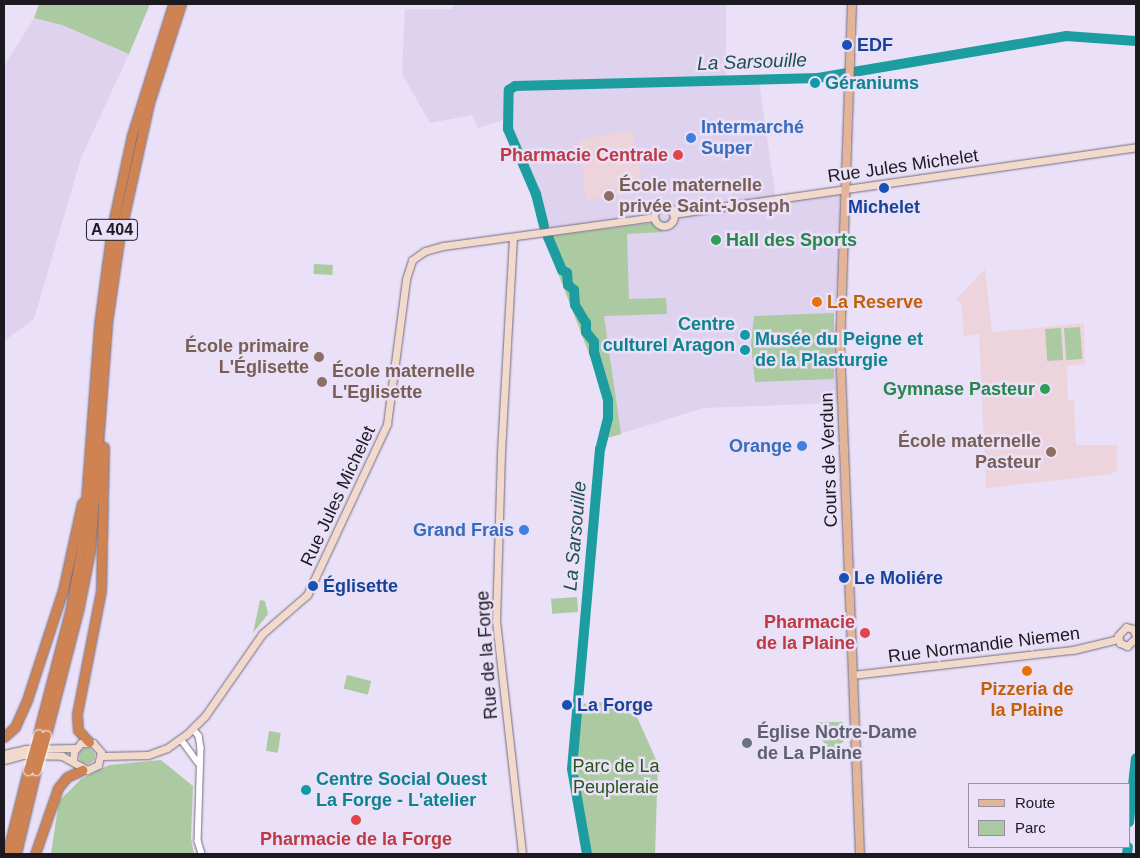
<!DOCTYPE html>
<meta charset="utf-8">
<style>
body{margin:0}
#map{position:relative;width:1140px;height:858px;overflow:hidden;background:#eae0f7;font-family:Helvetica,sans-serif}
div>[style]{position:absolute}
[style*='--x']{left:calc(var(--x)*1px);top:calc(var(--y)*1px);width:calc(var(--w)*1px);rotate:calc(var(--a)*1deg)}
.built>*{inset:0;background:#ded2ef}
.education>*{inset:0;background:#edd4dc}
.green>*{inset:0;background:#abcaa1;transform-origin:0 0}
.round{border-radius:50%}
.river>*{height:10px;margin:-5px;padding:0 5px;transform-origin:5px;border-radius:5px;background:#1e9da0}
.roads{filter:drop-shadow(0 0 1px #736b7e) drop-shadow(0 0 1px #736b7e)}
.tertiary>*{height:5.5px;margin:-2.75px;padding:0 2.75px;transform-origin:2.75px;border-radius:2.75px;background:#fff}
.secondary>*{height:7px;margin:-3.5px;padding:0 3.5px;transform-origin:3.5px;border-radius:3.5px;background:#f1dacb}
.secondary>.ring{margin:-3.5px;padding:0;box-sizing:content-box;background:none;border:7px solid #f1dacb;border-radius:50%}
.primary>*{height:8px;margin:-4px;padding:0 4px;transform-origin:4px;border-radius:4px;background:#e2b598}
.motorway>*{height:9px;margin:-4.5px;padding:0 4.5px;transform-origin:4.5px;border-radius:4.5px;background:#cf8353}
.bridges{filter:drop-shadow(0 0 1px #fff) drop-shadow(0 0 1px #fff)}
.motorway-bridge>*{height:9px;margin:-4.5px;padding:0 4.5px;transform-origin:4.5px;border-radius:4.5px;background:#cf8353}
.dots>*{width:14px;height:14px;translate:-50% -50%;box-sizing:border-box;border:2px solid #eae0f7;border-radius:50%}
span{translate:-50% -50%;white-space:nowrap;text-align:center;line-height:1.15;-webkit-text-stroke:5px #eae0f7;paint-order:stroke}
.shield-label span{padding:1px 4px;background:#eae0f7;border:1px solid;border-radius:4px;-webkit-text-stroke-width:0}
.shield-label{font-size:16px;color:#1c1921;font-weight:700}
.transit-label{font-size:18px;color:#164399;font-weight:700}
.left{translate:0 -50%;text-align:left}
.culture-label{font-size:18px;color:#0d838f;font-weight:700}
.right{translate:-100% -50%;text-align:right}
.shop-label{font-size:18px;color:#366cbe;font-weight:700}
.health-label{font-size:18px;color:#be3a42;font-weight:700}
.street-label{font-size:18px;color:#1c1921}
.education-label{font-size:18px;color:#785e54;font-weight:700}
.leisure-label{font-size:18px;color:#27864d;font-weight:700}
.food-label{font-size:18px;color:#c56008;font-weight:700}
.worship-label{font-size:18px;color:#5b616d;font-weight:700}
.park-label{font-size:18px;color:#285617}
.water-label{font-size:19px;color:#1d4e50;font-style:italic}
.frame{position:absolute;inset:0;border:5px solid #1c1921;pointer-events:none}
.legend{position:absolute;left:968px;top:783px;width:162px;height:65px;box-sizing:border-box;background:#eae0f7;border:1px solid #9890a1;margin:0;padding:6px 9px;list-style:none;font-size:15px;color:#1c1921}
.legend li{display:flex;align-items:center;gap:10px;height:25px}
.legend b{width:25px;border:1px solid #9890a1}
</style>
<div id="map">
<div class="built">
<div style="clip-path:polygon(455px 4px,726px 4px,726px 83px,759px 82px,776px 199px,846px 189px,834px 322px,840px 403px,703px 408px,604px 439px,608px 418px,604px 392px,544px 237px,538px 199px,514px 149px,506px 119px,478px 128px,472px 115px,430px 123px,402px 74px,405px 9px,451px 9px)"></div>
<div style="clip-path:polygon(34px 18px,62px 25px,129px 54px,81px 158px,34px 319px,4px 341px,4px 66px)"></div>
</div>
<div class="education">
<div style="clip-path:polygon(632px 130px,643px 186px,639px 187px,639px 192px,586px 200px,579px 140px)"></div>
<div style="clip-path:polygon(985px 269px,992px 332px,1084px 323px,1085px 364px,1067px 366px,1068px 400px,1074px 400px,1076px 445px,1117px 445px,1117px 470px,1112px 474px,986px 488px,979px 334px,964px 336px,961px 303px,956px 299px)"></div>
</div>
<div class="green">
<div style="clip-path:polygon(39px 4px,150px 4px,129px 54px,62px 25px,34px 18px)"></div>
<div style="clip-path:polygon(652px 223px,663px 232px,627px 234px,629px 299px,666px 298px,667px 314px,604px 316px,621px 434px,604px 439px,608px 418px,604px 392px,544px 237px)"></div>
<div style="left:314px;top:264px;width:19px;height:10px;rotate:3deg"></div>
<div style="clip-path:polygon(834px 313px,834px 379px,755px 382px,751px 344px,754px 316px)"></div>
<div style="left:1080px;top:327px;width:32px;height:16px;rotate:86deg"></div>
<div style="left:1061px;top:328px;width:32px;height:16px;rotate:86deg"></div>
<div style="left:577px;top:597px;width:15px;height:26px;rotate:86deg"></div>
<div style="clip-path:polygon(260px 600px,265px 601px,268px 614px,253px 633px)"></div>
<div style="left:347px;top:675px;width:25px;height:14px;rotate:14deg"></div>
<div style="clip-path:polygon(629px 699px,658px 764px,655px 854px,587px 854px,572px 769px,583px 704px)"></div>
<div style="clip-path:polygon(818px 722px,843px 722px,844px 741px,834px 750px,830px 749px,819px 737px)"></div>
<div style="left:269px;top:731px;width:12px;height:20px;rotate:9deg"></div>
<div class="round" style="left:79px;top:748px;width:16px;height:16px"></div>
<div style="clip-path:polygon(161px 760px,193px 786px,191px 838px,194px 854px,51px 854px,59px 801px,81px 779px,109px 765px)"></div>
</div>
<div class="river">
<div style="--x:544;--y:226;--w:33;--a:-104"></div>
<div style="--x:536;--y:194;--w:71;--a:-113.3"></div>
<div style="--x:508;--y:129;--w:39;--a:-89"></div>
<div style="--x:509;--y:90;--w:7;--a:-34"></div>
<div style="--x:515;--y:86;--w:303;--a:-1.5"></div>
<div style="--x:818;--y:78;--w:252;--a:-9.6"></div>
<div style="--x:1066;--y:36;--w:70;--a:4.1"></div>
<div style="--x:548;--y:237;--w:36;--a:67"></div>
<div style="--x:562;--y:270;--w:6;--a:31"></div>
<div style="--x:567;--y:273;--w:12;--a:85"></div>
<div style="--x:568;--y:285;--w:8;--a:40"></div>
<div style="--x:574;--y:290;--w:15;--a:86"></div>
<div style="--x:575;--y:305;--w:21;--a:59"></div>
<div style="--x:586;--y:323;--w:9;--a:90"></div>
<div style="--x:586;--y:332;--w:13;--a:51"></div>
<div style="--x:594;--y:342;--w:10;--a:90"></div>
<div style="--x:594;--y:352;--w:50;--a:73.7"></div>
<div style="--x:608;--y:400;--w:18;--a:90"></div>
<div style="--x:608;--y:418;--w:32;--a:104"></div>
<div style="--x:600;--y:449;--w:321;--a:95"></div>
<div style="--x:572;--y:769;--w:86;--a:80"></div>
<div style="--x:1129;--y:822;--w:64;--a:-83.8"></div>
<div style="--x:1127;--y:854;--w:7;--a:-82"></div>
</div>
<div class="roads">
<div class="tertiary">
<div style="--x:193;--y:729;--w:9;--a:49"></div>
<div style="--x:199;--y:736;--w:12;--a:81"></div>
<div style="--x:201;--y:748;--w:93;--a:91.8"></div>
<div style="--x:198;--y:841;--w:14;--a:73"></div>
<div style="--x:181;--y:739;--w:29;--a:54"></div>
</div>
<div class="secondary">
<div class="ring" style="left:654px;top:206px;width:13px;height:13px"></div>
<div style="--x:673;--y:214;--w:468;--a:-8.2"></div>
<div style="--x:513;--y:237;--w:215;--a:93.2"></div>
<div style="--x:501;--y:452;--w:169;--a:91.7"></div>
<div style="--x:496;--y:621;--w:234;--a:83.6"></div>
<div style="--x:1136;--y:636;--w:8;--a:-113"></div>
<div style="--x:1133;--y:629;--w:7;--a:-164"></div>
<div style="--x:1126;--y:627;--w:12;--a:132"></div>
<div style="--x:1118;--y:636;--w:7;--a:74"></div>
<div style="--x:1120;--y:643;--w:8;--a:23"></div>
<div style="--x:1127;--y:646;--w:12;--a:-42"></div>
<div style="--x:852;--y:675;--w:222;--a:-6.5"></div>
<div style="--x:1073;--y:650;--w:46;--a:-13.7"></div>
<div style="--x:4;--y:754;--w:22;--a:-13"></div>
<div style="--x:25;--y:749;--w:50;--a:-1.1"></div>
<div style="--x:101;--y:756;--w:47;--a:-1.2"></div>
<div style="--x:148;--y:755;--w:20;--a:-20"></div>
<div style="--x:167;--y:748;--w:24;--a:-35"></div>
<div style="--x:187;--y:734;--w:25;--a:-45"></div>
<div style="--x:205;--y:716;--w:100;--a:-55.2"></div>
<div style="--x:262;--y:634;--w:60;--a:-40.9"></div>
<div style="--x:307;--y:595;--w:189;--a:-64.9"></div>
<div style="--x:387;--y:424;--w:146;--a:-82.5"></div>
<div style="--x:406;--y:279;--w:20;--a:-72"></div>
<div style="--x:412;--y:260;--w:16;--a:-35"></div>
<div style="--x:425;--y:251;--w:19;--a:-16"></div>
<div style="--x:443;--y:246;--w:213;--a:-7.8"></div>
<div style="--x:4;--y:760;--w:20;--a:-15"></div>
<div style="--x:23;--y:755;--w:39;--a:1"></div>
<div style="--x:62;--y:756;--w:29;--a:29"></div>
<div style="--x:87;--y:770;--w:12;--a:-24"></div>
<div style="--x:98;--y:765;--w:13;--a:-77"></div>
<div style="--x:101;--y:752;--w:12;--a:-132"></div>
<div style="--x:93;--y:743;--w:12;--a:180"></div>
<div style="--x:81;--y:743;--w:11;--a:131"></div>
<div style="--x:74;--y:751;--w:10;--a:96"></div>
</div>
<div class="primary">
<div style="--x:852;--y:4;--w:343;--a:92"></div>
<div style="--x:840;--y:347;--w:507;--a:87.74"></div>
</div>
<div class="motorway">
<div style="--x:38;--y:734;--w:131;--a:-75.4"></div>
<div style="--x:71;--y:607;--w:69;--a:-80"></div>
<div style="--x:83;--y:539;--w:215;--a:-85.7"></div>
<div style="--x:99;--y:325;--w:98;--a:-82.4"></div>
<div style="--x:112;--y:228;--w:95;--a:-77.9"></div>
<div style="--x:132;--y:135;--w:137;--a:-72.6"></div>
<div style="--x:46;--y:735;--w:132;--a:-75.5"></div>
<div style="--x:79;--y:607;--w:57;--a:-78.9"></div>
<div style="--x:90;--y:551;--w:229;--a:-85.7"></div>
<div style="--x:107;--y:323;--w:90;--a:-81.7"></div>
<div style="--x:120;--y:234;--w:134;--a:-77.5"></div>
<div style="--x:149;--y:103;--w:104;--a:-72.1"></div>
<div style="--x:4;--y:737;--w:15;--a:-42"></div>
<div style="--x:15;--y:727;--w:30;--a:-66"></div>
<div style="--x:27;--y:700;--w:116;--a:-71.9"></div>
<div style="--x:63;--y:590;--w:89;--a:-77.7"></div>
<div style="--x:89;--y:742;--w:16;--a:-133"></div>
<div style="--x:78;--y:730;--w:16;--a:-94"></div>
<div style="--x:77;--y:714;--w:126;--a:-79"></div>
<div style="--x:101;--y:590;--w:143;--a:-88.8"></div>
<div style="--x:7;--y:854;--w:87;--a:-76"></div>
<div style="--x:16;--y:854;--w:86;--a:-76.6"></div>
<div style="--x:35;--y:854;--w:70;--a:-70.8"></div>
<div style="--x:58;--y:788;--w:14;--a:-51"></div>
<div style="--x:67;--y:777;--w:17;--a:-25"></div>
</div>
</div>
<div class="bridges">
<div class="motorway-bridge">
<div style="--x:28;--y:770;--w:37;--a:-74"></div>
<div style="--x:36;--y:770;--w:36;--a:-74"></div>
</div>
</div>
<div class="dots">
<div style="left:847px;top:45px;background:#1a4fb4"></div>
<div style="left:815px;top:83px;background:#0f9aa8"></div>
<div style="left:691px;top:138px;background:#3f7fe0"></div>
<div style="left:678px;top:155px;background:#e0444e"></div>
<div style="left:884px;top:188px;background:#1a4fb4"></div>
<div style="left:609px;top:196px;background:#8d6e63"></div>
<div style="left:716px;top:240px;background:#2e9e5b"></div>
<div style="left:817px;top:302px;background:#e8710a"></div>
<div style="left:745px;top:335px;background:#0f9aa8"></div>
<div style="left:745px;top:350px;background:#0f9aa8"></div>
<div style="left:319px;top:357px;background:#8d6e63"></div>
<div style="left:322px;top:382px;background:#8d6e63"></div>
<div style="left:1045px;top:389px;background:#2e9e5b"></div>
<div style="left:802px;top:446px;background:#3f7fe0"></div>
<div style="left:1051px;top:452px;background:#8d6e63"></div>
<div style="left:524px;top:530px;background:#3f7fe0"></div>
<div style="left:844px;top:578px;background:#1a4fb4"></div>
<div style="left:313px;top:586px;background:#1a4fb4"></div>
<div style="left:865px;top:633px;background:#e0444e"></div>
<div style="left:1027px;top:671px;background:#e8710a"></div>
<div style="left:567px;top:705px;background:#1a4fb4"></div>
<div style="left:747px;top:743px;background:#6b7280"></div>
<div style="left:306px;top:790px;background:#0f9aa8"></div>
<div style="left:356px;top:820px;background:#e0444e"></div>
</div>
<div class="shield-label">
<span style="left:112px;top:230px">A 404</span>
</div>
<div class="transit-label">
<span class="left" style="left:857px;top:45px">EDF</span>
<span style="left:884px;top:207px">Michelet</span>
<span class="left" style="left:854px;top:578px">Le Moliére</span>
<span class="left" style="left:323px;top:586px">Églisette</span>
<span class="left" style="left:577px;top:705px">La Forge</span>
</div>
<div class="culture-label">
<span class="left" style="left:825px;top:83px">Géraniums</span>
<span class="right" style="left:735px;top:335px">Centre<br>culturel Aragon</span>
<span class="left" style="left:755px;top:350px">Musée du Peigne et<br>de la Plasturgie</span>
<span class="left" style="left:316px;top:790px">Centre Social Ouest<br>La Forge - L'atelier</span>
</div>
<div class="shop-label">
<span class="left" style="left:701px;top:138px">Intermarché<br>Super</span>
<span class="right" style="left:792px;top:446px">Orange</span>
<span class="right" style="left:514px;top:530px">Grand Frais</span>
</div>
<div class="health-label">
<span class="right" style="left:668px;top:155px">Pharmacie Centrale</span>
<span class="right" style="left:855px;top:633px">Pharmacie<br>de la Plaine</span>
<span style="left:356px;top:839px">Pharmacie de la Forge</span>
</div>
<div class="street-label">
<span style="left:903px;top:166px;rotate:-8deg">Rue Jules Michelet</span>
<span style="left:829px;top:460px;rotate:-92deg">Cours de Verdun</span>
<span style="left:338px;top:496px;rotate:-65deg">Rue Jules Michelet</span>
<span style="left:984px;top:645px;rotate:-7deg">Rue Normandie Niemen</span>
<span style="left:487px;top:655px;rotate:-94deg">Rue de la Forge</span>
</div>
<div class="education-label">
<span class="left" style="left:619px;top:196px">École maternelle<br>privée Saint-Joseph</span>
<span class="right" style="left:309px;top:357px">École primaire<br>L'Églisette</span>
<span class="left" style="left:332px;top:382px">École maternelle<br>L'Eglisette</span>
<span class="right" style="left:1041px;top:452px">École maternelle<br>Pasteur</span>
</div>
<div class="leisure-label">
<span class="left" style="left:726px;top:240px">Hall des Sports</span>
<span class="right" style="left:1035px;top:389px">Gymnase Pasteur</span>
</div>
<div class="food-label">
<span class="left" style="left:827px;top:302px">La Reserve</span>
<span style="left:1027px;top:700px">Pizzeria de<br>la Plaine</span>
</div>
<div class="worship-label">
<span class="left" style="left:757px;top:743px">Église Notre-Dame<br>de La Plaine</span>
</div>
<div class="park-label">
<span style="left:616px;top:777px">Parc de La<br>Peupleraie</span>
</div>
<div class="water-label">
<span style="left:752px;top:62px;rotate:-2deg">La Sarsouille</span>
<span style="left:575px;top:536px;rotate:-85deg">La Sarsouille</span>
</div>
<div class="frame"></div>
<ul class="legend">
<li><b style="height:6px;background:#e2b598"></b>Route</li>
<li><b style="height:14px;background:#abcaa1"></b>Parc</li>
</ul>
</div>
